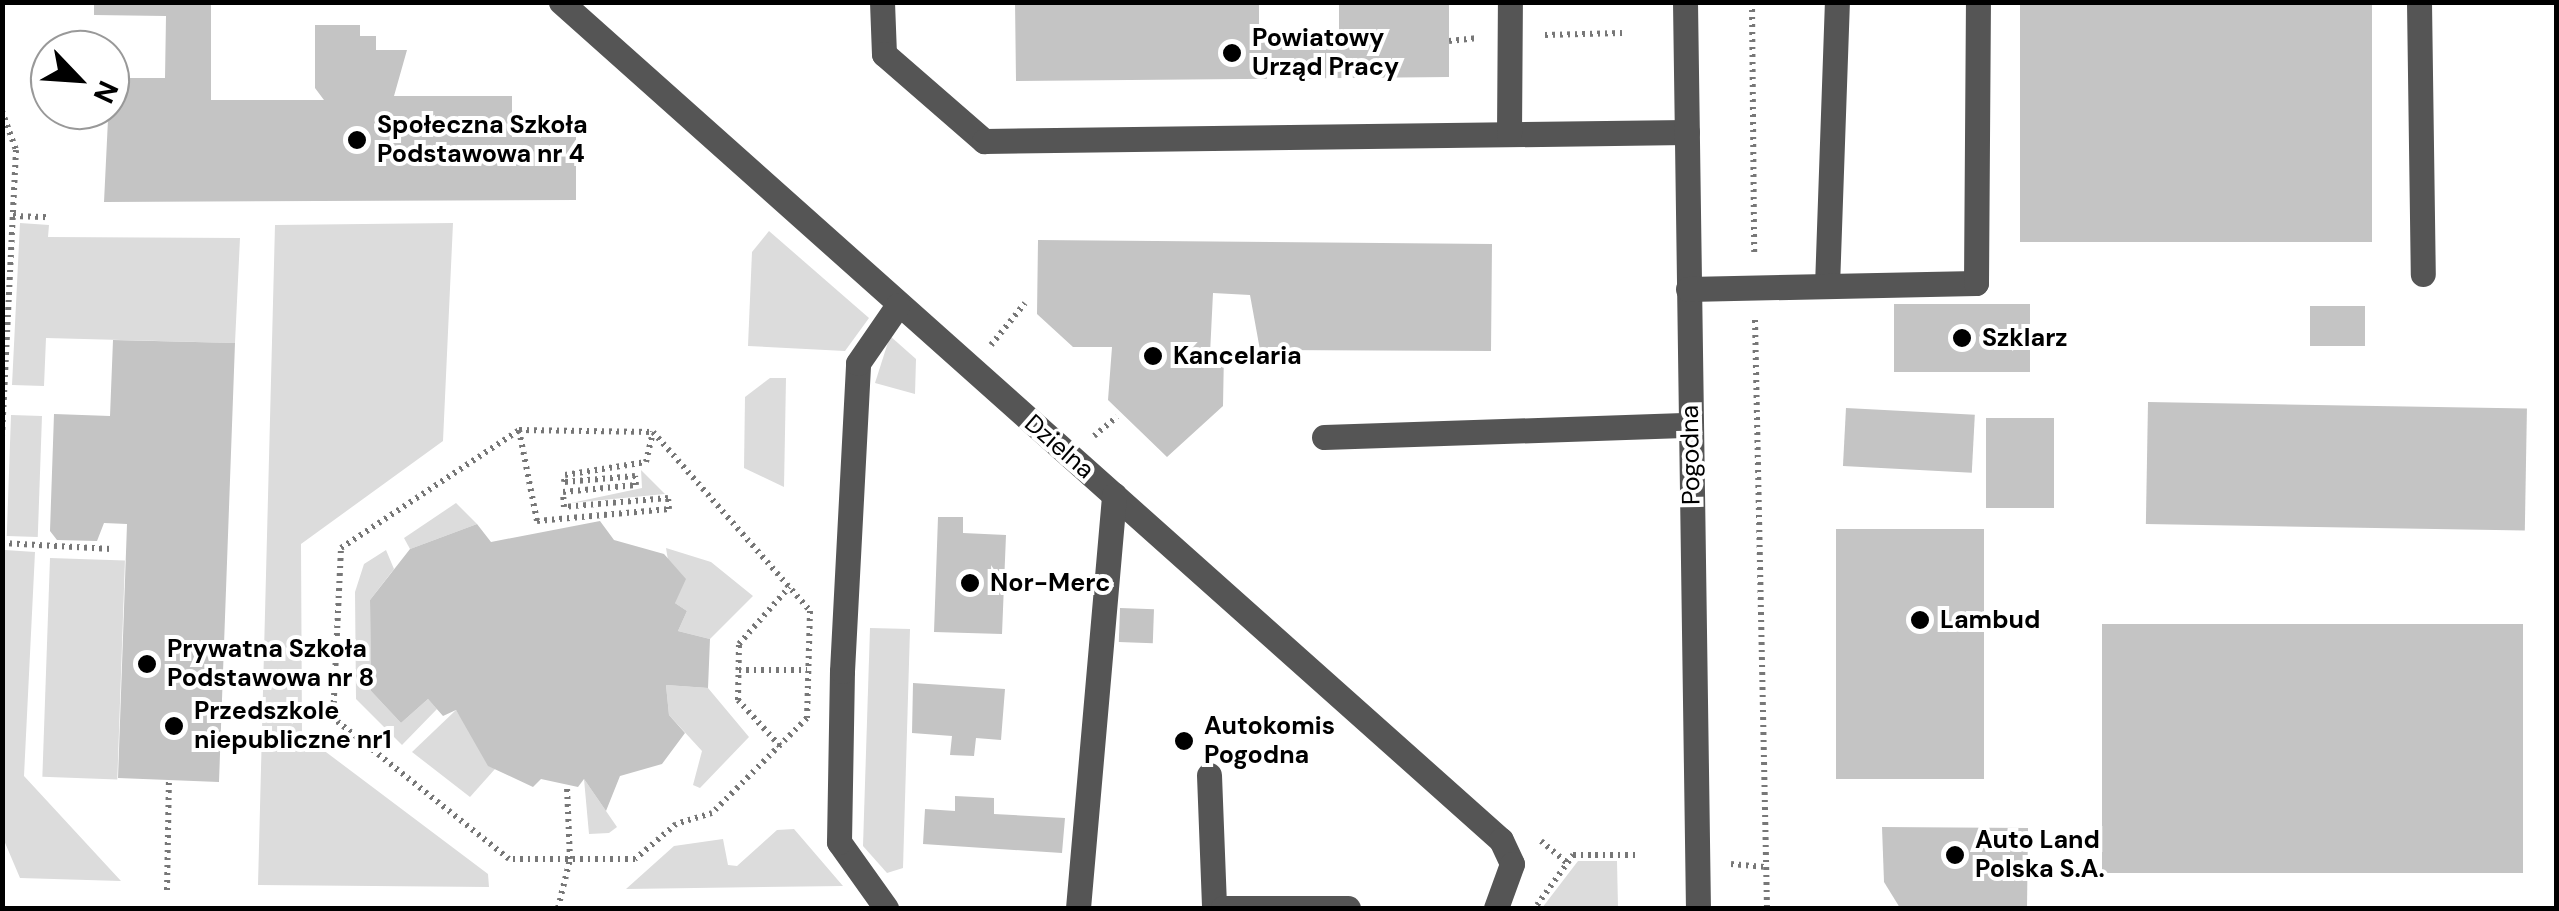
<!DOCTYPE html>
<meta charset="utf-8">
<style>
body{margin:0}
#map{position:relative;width:2559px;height:911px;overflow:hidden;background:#fff;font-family:"DM Sans",sans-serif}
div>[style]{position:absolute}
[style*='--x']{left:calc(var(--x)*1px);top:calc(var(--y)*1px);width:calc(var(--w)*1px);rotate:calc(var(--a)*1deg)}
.green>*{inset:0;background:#dcdcdc;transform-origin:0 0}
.building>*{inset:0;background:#c4c4c4;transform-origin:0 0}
.path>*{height:6px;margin-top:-3px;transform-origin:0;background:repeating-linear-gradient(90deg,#777 0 2.5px,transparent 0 7.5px)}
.minor>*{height:25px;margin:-12.5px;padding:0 12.5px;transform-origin:12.5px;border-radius:12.5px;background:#555}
.dots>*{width:28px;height:28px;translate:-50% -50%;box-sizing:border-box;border:5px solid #fff;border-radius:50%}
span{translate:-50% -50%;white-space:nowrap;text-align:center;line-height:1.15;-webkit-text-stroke:8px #fff;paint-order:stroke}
.poi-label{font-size:25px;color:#000;font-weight:700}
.left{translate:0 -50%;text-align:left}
.street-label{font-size:25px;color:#000}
.frame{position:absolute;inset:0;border:5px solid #000;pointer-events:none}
.north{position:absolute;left:30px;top:30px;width:100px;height:100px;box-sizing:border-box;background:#fff;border:2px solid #999;border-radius:50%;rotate:115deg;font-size:28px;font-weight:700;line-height:40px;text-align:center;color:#000}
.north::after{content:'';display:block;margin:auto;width:35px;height:45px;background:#000;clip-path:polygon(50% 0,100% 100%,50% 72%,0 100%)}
</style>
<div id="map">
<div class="green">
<div style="clip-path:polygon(20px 223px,49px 225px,48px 237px,240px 238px,235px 343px,46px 338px,44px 386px,12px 385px)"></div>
<div style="clip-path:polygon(453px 223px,443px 441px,301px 544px,302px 734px,488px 874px,489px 887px,258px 885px,275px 225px)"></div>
<div style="clip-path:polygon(769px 231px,869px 318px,845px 351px,748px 346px,752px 252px)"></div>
<div style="clip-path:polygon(890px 336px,916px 359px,915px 394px,875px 383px)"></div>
<div style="clip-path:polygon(770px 378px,786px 378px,784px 487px,744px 468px,745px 397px)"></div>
<div style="left:11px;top:415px;width:31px;height:121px;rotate:2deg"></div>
<div style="clip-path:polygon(641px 470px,665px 494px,571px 503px,642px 488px)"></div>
<div style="clip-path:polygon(456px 503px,477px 524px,410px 549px,404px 538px)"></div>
<div style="clip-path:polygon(666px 548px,711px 562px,753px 596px,710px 639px,678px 631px,687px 611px,675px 603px)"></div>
<div style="clip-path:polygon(5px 550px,35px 552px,24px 776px,121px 881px,20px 878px,3px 838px)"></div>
<div style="clip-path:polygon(386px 550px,394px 569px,370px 600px,371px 691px,401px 723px,428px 699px,437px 709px,402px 745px,356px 699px,355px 592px,364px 564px)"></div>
<div style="left:50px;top:558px;width:75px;height:219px;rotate:2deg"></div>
<div style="clip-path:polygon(870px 628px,910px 629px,903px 868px,887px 873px,863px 846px)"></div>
<div style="clip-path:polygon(666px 685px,708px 688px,749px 737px,700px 788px,693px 785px,702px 751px,669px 715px)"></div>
<div style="clip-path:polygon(456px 710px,495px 769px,470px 797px,412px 752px)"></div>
<div style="clip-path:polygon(584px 779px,617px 827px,609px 833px,589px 834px)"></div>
<div style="clip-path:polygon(794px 829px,843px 886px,626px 889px,674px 846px,723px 839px,728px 865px,737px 866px,777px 830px)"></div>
<div style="clip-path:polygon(1578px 861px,1617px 861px,1618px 908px,1542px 908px)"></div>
</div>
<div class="building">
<div style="clip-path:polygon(94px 2px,211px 2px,211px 100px,324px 100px,315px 88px,315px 25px,360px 25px,360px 36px,376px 36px,376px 50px,407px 50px,394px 96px,512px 96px,512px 137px,576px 137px,576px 200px,104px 202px,110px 78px,165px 78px,166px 16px,94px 15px)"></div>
<div style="clip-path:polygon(1015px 2px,1259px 2px,1259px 32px,1339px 30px,1339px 2px,1449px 2px,1449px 77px,1016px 81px)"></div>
<div style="left:2020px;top:2px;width:352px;height:240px"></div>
<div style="clip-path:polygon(1038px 240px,1492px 244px,1491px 351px,1260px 350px,1250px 295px,1213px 293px,1210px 354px,1224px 351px,1223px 406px,1167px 457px,1108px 400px,1112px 347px,1073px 347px,1037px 314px)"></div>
<div style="left:1894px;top:304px;width:136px;height:68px"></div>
<div style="left:2365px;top:306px;width:40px;height:55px;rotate:90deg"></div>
<div style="clip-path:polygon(113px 340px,235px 343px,219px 782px,118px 778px,127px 524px,104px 523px,97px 541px,57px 540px,50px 531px,54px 414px,110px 416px)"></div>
<div style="left:2148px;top:402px;width:379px;height:122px;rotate:1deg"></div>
<div style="left:1846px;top:408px;width:129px;height:58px;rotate:3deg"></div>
<div style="left:1986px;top:418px;width:68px;height:90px"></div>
<div style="clip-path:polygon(938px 517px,963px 517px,963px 533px,1006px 535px,1002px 634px,934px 632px)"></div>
<div style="clip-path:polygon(600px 521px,614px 540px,664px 554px,686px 579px,675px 603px,687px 611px,678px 631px,710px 639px,708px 688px,666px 685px,669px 715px,685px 733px,662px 764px,620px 776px,606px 811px,584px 779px,578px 787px,541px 779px,533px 787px,488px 766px,456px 710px,443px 716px,428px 699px,401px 723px,371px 691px,370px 600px,410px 549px,477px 524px,491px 542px)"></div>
<div style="left:1836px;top:529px;width:148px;height:250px"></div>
<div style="left:1120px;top:608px;width:34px;height:34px;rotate:2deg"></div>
<div style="left:2523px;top:624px;width:249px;height:421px;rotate:90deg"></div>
<div style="clip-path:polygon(913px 683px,1005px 689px,1001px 740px,976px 738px,974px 756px,950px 755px,952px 736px,912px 733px)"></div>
<div style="clip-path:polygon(955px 796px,994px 798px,994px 814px,1065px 818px,1062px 853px,923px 844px,925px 809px,955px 811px)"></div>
<div style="clip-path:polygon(1882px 827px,2028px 828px,2027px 908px,1900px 908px,1884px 882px)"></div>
</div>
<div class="path">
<div style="--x:1752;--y:2;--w:251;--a:89.5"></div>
<div style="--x:1545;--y:35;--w:77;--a:-1.5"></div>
<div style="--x:1449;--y:41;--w:29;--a:-6"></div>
<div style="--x:2;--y:111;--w:41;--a:70.3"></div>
<div style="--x:16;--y:150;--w:289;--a:92.8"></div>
<div style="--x:13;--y:216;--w:37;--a:2"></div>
<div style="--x:1755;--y:320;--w:588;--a:88.83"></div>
<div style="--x:991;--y:345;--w:54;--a:-51"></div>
<div style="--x:519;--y:430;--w:134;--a:0.9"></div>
<div style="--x:653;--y:432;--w:238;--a:48.7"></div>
<div style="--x:810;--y:611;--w:107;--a:91.6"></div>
<div style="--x:807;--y:718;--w:134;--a:135"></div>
<div style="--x:712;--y:813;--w:38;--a:163"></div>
<div style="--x:676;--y:824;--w:54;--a:139.5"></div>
<div style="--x:635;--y:859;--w:126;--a:180"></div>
<div style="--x:509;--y:859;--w:226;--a:-141.3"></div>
<div style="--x:333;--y:718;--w:170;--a:-87.3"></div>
<div style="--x:341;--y:548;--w:214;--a:-33.5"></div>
<div style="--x:519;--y:430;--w:93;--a:78.8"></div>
<div style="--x:537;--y:521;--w:133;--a:-5.2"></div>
<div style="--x:669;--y:509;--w:11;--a:-95"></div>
<div style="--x:668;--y:498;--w:104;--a:175.1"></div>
<div style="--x:564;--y:507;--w:15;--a:-94"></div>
<div style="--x:563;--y:492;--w:73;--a:-5.5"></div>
<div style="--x:636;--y:485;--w:9;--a:-96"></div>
<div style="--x:635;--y:476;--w:71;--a:175.2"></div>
<div style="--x:564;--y:482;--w:7;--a:-82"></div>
<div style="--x:565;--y:475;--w:82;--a:-9.1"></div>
<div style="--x:646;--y:462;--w:31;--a:-77"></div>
<div style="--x:1094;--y:436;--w:30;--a:-40"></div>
<div style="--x:2;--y:543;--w:109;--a:3.2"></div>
<div style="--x:739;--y:670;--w:68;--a:0"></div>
<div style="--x:780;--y:746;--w:62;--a:-132.4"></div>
<div style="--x:738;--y:700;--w:56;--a:-89"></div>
<div style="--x:739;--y:644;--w:76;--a:-48.7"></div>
<div style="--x:1541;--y:841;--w:34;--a:40"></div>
<div style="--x:1731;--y:864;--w:33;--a:5"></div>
<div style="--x:167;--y:890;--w:110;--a:-89"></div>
<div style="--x:1537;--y:905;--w:62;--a:-54.2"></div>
<div style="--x:1573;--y:855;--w:62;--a:0"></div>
<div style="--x:558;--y:908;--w:50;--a:-76.2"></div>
<div style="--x:570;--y:859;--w:72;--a:-92.4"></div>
</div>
<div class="minor">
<div style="--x:561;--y:2;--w:1259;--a:41.72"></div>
<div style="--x:1501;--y:840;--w:26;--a:65"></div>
<div style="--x:1512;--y:864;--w:47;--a:110"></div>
<div style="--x:882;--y:2;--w:52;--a:87.8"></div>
<div style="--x:884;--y:54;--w:133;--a:41"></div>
<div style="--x:984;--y:141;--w:703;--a:-0.73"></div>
<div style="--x:1685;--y:2;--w:906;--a:89.18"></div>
<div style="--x:2419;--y:2;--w:272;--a:89.2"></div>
<div style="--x:1509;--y:134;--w:132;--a:-89.6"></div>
<div style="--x:1827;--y:286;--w:284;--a:-88"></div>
<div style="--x:1688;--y:289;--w:288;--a:-1.2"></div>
<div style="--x:1976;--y:283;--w:281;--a:-89.6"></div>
<div style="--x:1324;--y:437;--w:367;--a:-1.9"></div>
<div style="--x:1209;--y:775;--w:133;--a:87.8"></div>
<div style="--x:886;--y:908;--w:81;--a:-125.5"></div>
<div style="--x:839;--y:842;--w:171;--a:-89"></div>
<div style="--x:842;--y:671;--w:308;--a:-87"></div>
<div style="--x:858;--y:363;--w:70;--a:-55.4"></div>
<div style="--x:1078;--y:908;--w:415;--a:-85"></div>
<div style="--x:1223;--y:908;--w:125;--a:0"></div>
</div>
<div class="dots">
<div style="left:1232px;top:53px;background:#000"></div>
<div style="left:357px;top:140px;background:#000"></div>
<div style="left:1962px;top:338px;background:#000"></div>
<div style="left:1153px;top:356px;background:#000"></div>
<div style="left:970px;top:583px;background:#000"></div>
<div style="left:1920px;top:620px;background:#000"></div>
<div style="left:147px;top:664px;background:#000"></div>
<div style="left:174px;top:726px;background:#000"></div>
<div style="left:1184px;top:741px;background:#000"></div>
<div style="left:1955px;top:855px;background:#000"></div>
</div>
<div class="poi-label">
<span class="left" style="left:1252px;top:53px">Powiatowy<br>Urząd Pracy</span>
<span class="left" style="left:377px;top:140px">Społeczna Szkoła<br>Podstawowa nr 4</span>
<span class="left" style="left:1982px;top:338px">Szklarz</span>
<span class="left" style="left:1173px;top:356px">Kancelaria</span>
<span class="left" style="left:990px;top:583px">Nor-Merc</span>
<span class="left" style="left:1940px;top:620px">Lambud</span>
<span class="left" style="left:167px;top:664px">Prywatna Szkoła<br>Podstawowa nr 8</span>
<span class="left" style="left:194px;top:726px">Przedszkole<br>niepubliczne nr1</span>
<span class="left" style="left:1204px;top:741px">Autokomis<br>Pogodna</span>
<span class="left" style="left:1975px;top:855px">Auto Land<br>Polska S.A.</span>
</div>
<div class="street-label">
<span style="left:1059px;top:447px;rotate:41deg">Dzielna</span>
<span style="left:1691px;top:455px;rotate:-91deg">Pogodna</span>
</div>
<div class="frame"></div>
<div class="north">N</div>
</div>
